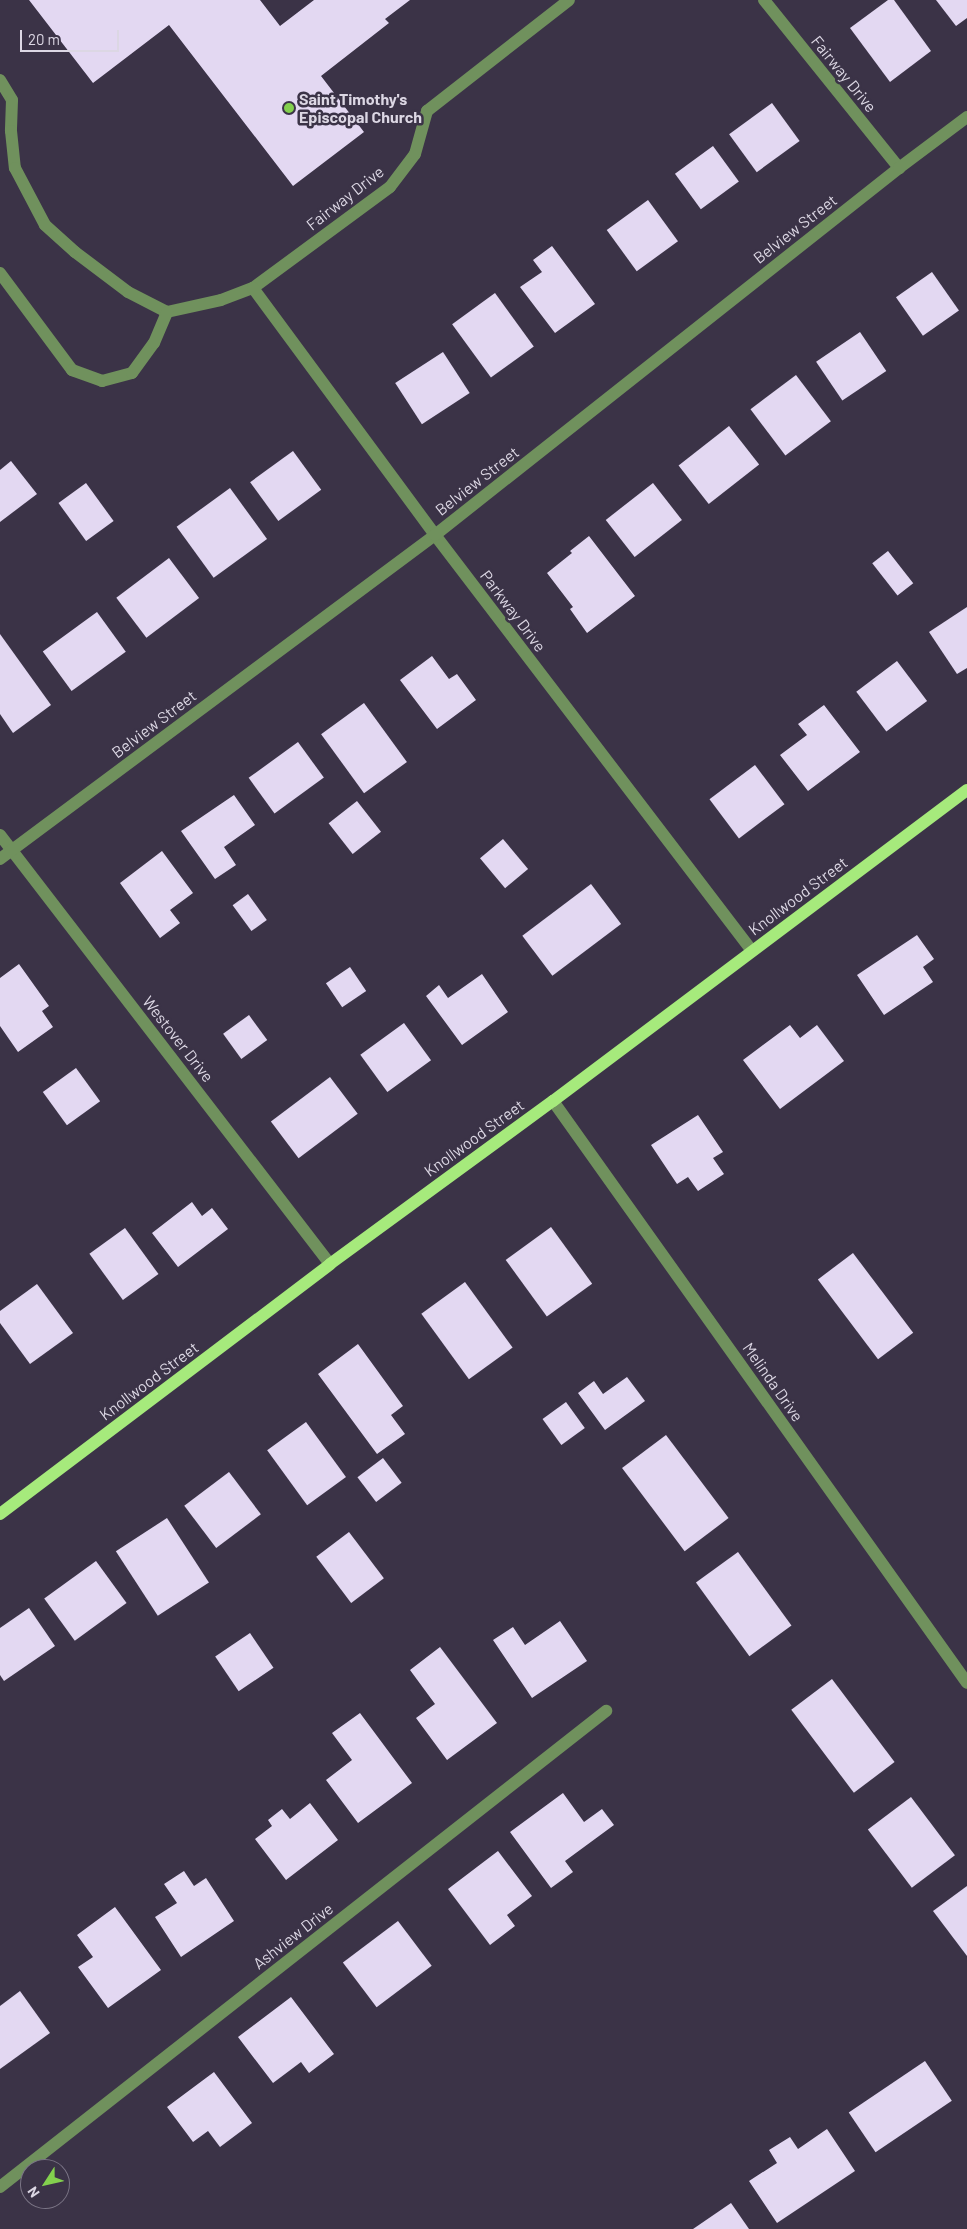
<!DOCTYPE html>
<style>
body{margin:0}
#map{position:relative;width:967px;height:2229px;overflow:hidden;background:#3b3347;font-family:Barlow,sans-serif}
div>[style]{position:absolute}
[style*='--x']{left:calc(var(--x)*1px);top:calc(var(--y)*1px);width:calc(var(--w)*1px);rotate:calc(var(--a)*1deg)}
.building>*{inset:0;background:#e3d8f2;transform-origin:0 0}
.minor>*{height:12px;margin:-6px;padding:0 6px;transform-origin:6px;border-radius:6px;background:#70915d}
.major>*{height:12px;margin:-6px;padding:0 6px;transform-origin:6px;border-radius:6px;background:#a6ea7c}
.dots>*{width:14px;height:14px;translate:-50% -50%;box-sizing:border-box;border:2px solid #3b3347;border-radius:50%}
span{translate:-50% -50%;white-space:nowrap;text-align:center;line-height:1.15;-webkit-text-stroke:5px #3b3347;paint-order:stroke}
.street-label{font-size:16px;color:#dcd7e4}
.poi-label{font-size:16px;color:#dcd7e4;font-weight:700}
.left{translate:0 -50%;text-align:left}
.north{position:absolute;left:20px;top:2159px;width:50px;height:50px;box-sizing:border-box;background:#3b3347;border:1px solid #7b7586;border-radius:50%;rotate:235deg;font-size:14px;font-weight:700;line-height:20px;text-align:center;color:#dcd7e4}
.north::after{content:'';display:block;margin:auto;width:18px;height:22px;background:#83d04e;clip-path:polygon(50% 0,100% 100%,50% 72%,0 100%)}
.scale{position:absolute;left:20px;top:30px;width:99px;height:22px;box-sizing:border-box;border:2px solid #dcd7e4;border-top:0;padding-left:6px;font-size:15px;line-height:18px;white-space:nowrap;color:#dcd7e4;-webkit-text-stroke:4px #3b3347;paint-order:stroke}
</style>
<div id="map">
<div class="building">
<div style="clip-path:polygon(29px 0,260px 0,280px 26px,314px 0,410px 0,385px 19px,389px 23px,321px 76px,364px 132px,293px 186px,169px 25px,93px 83px)"></div>
<div style="clip-path:polygon(888px 0,894px 0,931px 51px,890px 82px,850px 28px)"></div>
<div style="clip-path:polygon(936px 0,967px 0,967px 18px,956px 26px)"></div>
<div style="left:772px;top:103px;width:47px;height:53px;rotate:54deg"></div>
<div style="left:713px;top:146px;width:44px;height:47px;rotate:54deg"></div>
<div style="left:648px;top:200px;width:51px;height:51px;rotate:54deg"></div>
<div style="clip-path:polygon(552px 246px,595px 304px,555px 333px,520px 287px,542px 272px,533px 260px)"></div>
<div style="left:932px;top:272px;width:47px;height:44px;rotate:55deg"></div>
<div style="left:495px;top:293px;width:66px;height:53px;rotate:54deg"></div>
<div style="left:860px;top:332px;width:47px;height:53px;rotate:56deg"></div>
<div style="left:443px;top:352px;width:49px;height:57px;rotate:57deg"></div>
<div style="left:796px;top:375px;width:58px;height:57px;rotate:53deg"></div>
<div style="left:729px;top:426px;width:49px;height:64px;rotate:52deg"></div>
<div style="left:293px;top:451px;width:48px;height:53px;rotate:54deg"></div>
<div style="clip-path:polygon(11px 461px,37px 494px,0 522px,0 470px)"></div>
<div style="left:86px;top:483px;width:47px;height:34px;rotate:54deg"></div>
<div style="left:653px;top:483px;width:47px;height:60px;rotate:52deg"></div>
<div style="left:230px;top:488px;width:63px;height:66px;rotate:54deg"></div>
<div style="clip-path:polygon(589px 536px,635px 596px,587px 633px,570px 609px,573px 607px,547px 573px,572px 553px,570px 551px)"></div>
<div style="left:888px;top:551px;width:41px;height:20px;rotate:52deg"></div>
<div style="left:169px;top:558px;width:50px;height:66px;rotate:53deg"></div>
<div style="clip-path:polygon(967px 607px,967px 668px,957px 674px,929px 632px)"></div>
<div style="left:97px;top:612px;width:49px;height:67px;rotate:54deg"></div>
<div style="clip-path:polygon(0 634px,51px 705px,13px 733px,0 714px)"></div>
<div style="clip-path:polygon(432px 656px,449px 679px,457px 674px,476px 700px,437px 729px,400px 680px)"></div>
<div style="left:897px;top:661px;width:50px;height:51px;rotate:53deg"></div>
<div style="left:364px;top:703px;width:73px;height:53px;rotate:54deg"></div>
<div style="clip-path:polygon(824px 705px,860px 752px,808px 791px,780px 755px,807px 735px,798px 724px)"></div>
<div style="left:298px;top:742px;width:44px;height:61px;rotate:54deg"></div>
<div style="left:755px;top:765px;width:49px;height:57px;rotate:53deg"></div>
<div style="clip-path:polygon(234px 795px,255px 825px,224px 847px,236px 865px,215px 879px,181px 831px)"></div>
<div style="left:357px;top:801px;width:39px;height:36px;rotate:52deg"></div>
<div style="left:503px;top:839px;width:39px;height:30px;rotate:50deg"></div>
<div style="clip-path:polygon(162px 851px,193px 893px,170px 910px,180px 923px,160px 938px,120px 883px)"></div>
<div style="left:591px;top:884px;width:50px;height:86px;rotate:53deg"></div>
<div style="left:248px;top:894px;width:32px;height:19px;rotate:54deg"></div>
<div style="clip-path:polygon(917px 935px,934px 959px,923px 967px,933px 982px,884px 1015px,857px 975px)"></div>
<div style="clip-path:polygon(19px 964px,49px 1006px,42px 1011px,53px 1027px,18px 1052px,0 1026px,0 978px)"></div>
<div style="left:350px;top:967px;width:29px;height:29px;rotate:56deg"></div>
<div style="clip-path:polygon(482px 974px,508px 1012px,462px 1045px,426px 996px,439px 985px,448px 998px)"></div>
<div style="left:249px;top:1015px;width:31px;height:32px;rotate:54deg"></div>
<div style="left:404px;top:1023px;width:46px;height:54px;rotate:54deg"></div>
<div style="clip-path:polygon(790px 1025px,800px 1038px,817px 1025px,844px 1061px,780px 1109px,743px 1060px)"></div>
<div style="left:76px;top:1068px;width:41px;height:41px;rotate:54deg"></div>
<div style="left:330px;top:1077px;width:46px;height:74px;rotate:53deg"></div>
<div style="clip-path:polygon(698px 1115px,723px 1152px,713px 1158px,724px 1174px,698px 1191px,688px 1177px,677px 1184px,651px 1145px)"></div>
<div style="clip-path:polygon(192px 1202px,202px 1216px,212px 1208px,228px 1229px,178px 1267px,152px 1233px)"></div>
<div style="left:551px;top:1227px;width:70px;height:56px;rotate:54deg"></div>
<div style="left:125px;top:1228px;width:57px;height:44px;rotate:54deg"></div>
<div style="left:853px;top:1253px;width:100px;height:44px;rotate:53deg"></div>
<div style="left:465px;top:1282px;width:81px;height:54px;rotate:54deg"></div>
<div style="clip-path:polygon(37px 1284px,73px 1333px,30px 1364px,0 1323px,0 1311px)"></div>
<div style="clip-path:polygon(358px 1344px,403px 1406px,391px 1415px,405px 1434px,377px 1454px,318px 1374px)"></div>
<div style="clip-path:polygon(627px 1377px,645px 1401px,605px 1430px,578px 1393px,594px 1381px,603px 1394px)"></div>
<div style="left:566px;top:1402px;width:32px;height:29px;rotate:54deg"></div>
<div style="left:306px;top:1422px;width:68px;height:48px;rotate:54deg"></div>
<div style="left:666px;top:1435px;width:104px;height:55px;rotate:53deg"></div>
<div style="left:383px;top:1458px;width:31px;height:32px;rotate:53deg"></div>
<div style="left:229px;top:1472px;width:53px;height:56px;rotate:53deg"></div>
<div style="left:167px;top:1518px;width:77px;height:61px;rotate:57deg"></div>
<div style="left:349px;top:1532px;width:58px;height:41px;rotate:53deg"></div>
<div style="left:738px;top:1552px;width:91px;height:52px;rotate:54deg"></div>
<div style="left:96px;top:1561px;width:52px;height:64px;rotate:54deg"></div>
<div style="clip-path:polygon(29px 1608px,55px 1646px,4px 1681px,0 1675px,0 1628px)"></div>
<div style="clip-path:polygon(560px 1621px,587px 1661px,532px 1698px,493px 1640px,513px 1627px,525px 1645px)"></div>
<div style="left:250px;top:1633px;width:42px;height:42px;rotate:56deg"></div>
<div style="clip-path:polygon(440px 1647px,497px 1723px,447px 1760px,416px 1718px,435px 1704px,410px 1670px)"></div>
<div style="left:832px;top:1679px;width:104px;height:51px;rotate:53deg"></div>
<div style="clip-path:polygon(360px 1713px,412px 1783px,358px 1823px,326px 1780px,352px 1760px,332px 1733px)"></div>
<div style="clip-path:polygon(563px 1793px,584px 1822px,602px 1809px,614px 1825px,565px 1861px,573px 1872px,551px 1888px,510px 1832px)"></div>
<div style="left:911px;top:1797px;width:73px;height:54px;rotate:53deg"></div>
<div style="clip-path:polygon(310px 1803px,338px 1840px,286px 1880px,255px 1839px,272px 1826px,268px 1820px,282px 1809px,290px 1819px)"></div>
<div style="clip-path:polygon(498px 1851px,532px 1896px,507px 1915px,515px 1926px,490px 1945px,448px 1889px)"></div>
<div style="clip-path:polygon(184px 1871px,194px 1886px,206px 1878px,234px 1921px,181px 1957px,155px 1917px,177px 1903px,164px 1884px)"></div>
<div style="clip-path:polygon(967px 1886px,967px 1956px,933px 1911px)"></div>
<div style="clip-path:polygon(115px 1907px,161px 1970px,108px 2008px,78px 1967px,93px 1957px,77px 1935px)"></div>
<div style="left:398px;top:1921px;width:56px;height:69px;rotate:53deg"></div>
<div style="clip-path:polygon(20px 1991px,50px 2033px,0 2069px,0 2006px)"></div>
<div style="clip-path:polygon(291px 1997px,334px 2054px,309px 2073px,301px 2062px,273px 2083px,238px 2037px)"></div>
<div style="left:925px;top:2061px;width:48px;height:92px;rotate:56deg"></div>
<div style="clip-path:polygon(214px 2072px,252px 2123px,220px 2147px,208px 2131px,193px 2142px,167px 2107px)"></div>
<div style="clip-path:polygon(827px 2129px,855px 2171px,777px 2223px,749px 2181px,777px 2163px,769px 2150px,790px 2137px,798px 2149px)"></div>
<div style="clip-path:polygon(731px 2203px,749px 2229px,693px 2229px)"></div>
</div>
<div class="minor">
<div style="--x:764;--y:0;--w:216;--a:51.2"></div>
<div style="--x:0;--y:80;--w:23;--a:59"></div>
<div style="--x:12;--y:100;--w:31;--a:92"></div>
<div style="--x:11;--y:131;--w:37;--a:84"></div>
<div style="--x:15;--y:168;--w:64;--a:62.2"></div>
<div style="--x:45;--y:225;--w:40;--a:42"></div>
<div style="--x:75;--y:252;--w:66;--a:37"></div>
<div style="--x:128;--y:292;--w:44;--a:27.1"></div>
<div style="--x:167;--y:312;--w:55;--a:-12.5"></div>
<div style="--x:221;--y:300;--w:34;--a:-21"></div>
<div style="--x:253;--y:288;--w:170;--a:-36.4"></div>
<div style="--x:390;--y:187;--w:41;--a:-52.9"></div>
<div style="--x:415;--y:154;--w:45;--a:-74.4"></div>
<div style="--x:427;--y:111;--w:180;--a:-38"></div>
<div style="--x:0;--y:273;--w:121;--a:53.4"></div>
<div style="--x:72;--y:370;--w:32;--a:20"></div>
<div style="--x:102;--y:381;--w:31;--a:-15"></div>
<div style="--x:132;--y:373;--w:37;--a:-54"></div>
<div style="--x:154;--y:343;--w:34;--a:-67"></div>
<div style="--x:253;--y:288;--w:307;--a:53.6"></div>
<div style="--x:435;--y:535;--w:523;--a:52.69"></div>
<div style="--x:0;--y:835;--w:541;--a:52.43"></div>
<div style="--x:0;--y:859;--w:542;--a:-36.68"></div>
<div style="--x:435;--y:535;--w:592;--a:-38.34"></div>
<div style="--x:899;--y:168;--w:85;--a:-36.9"></div>
<div style="--x:553;--y:1101;--w:714;--a:54.57"></div>
<div style="--x:0;--y:2187;--w:771;--a:-38.15"></div>
</div>
<div class="major">
<div style="--x:0;--y:1514;--w:414;--a:-37.1"></div>
<div style="--x:330;--y:1264;--w:276;--a:-36.2"></div>
<div style="--x:553;--y:1101;--w:518;--a:-36.91"></div>
</div>
<div class="dots">
<div style="left:289px;top:108px;background:#83d04e"></div>
</div>
<div class="street-label">
<span style="left:844px;top:74px;rotate:51deg">Fairway Drive</span>
<span style="left:345px;top:198px;rotate:-38deg">Fairway Drive</span>
<span style="left:795px;top:229px;rotate:-38deg">Belview Street</span>
<span style="left:477px;top:481px;rotate:-38deg">Belview Street</span>
<span style="left:513px;top:611px;rotate:53deg">Parkway Drive</span>
<span style="left:154px;top:724px;rotate:-37deg">Belview Street</span>
<span style="left:798px;top:896px;rotate:-37deg">Knollwood Street</span>
<span style="left:178px;top:1039px;rotate:52deg">Westover Drive</span>
<span style="left:474px;top:1138px;rotate:-36deg">Knollwood Street</span>
<span style="left:149px;top:1381px;rotate:-37deg">Knollwood Street</span>
<span style="left:773px;top:1382px;rotate:55deg">Melinda Drive</span>
<span style="left:293px;top:1936px;rotate:-38deg">Ashview Drive</span>
</div>
<div class="poi-label">
<span class="left" style="left:299px;top:108px">Saint Timothy's<br>Episcopal Church</span>
</div>
<div class="north">N</div>
<div class="scale">20 m</div>
</div>
